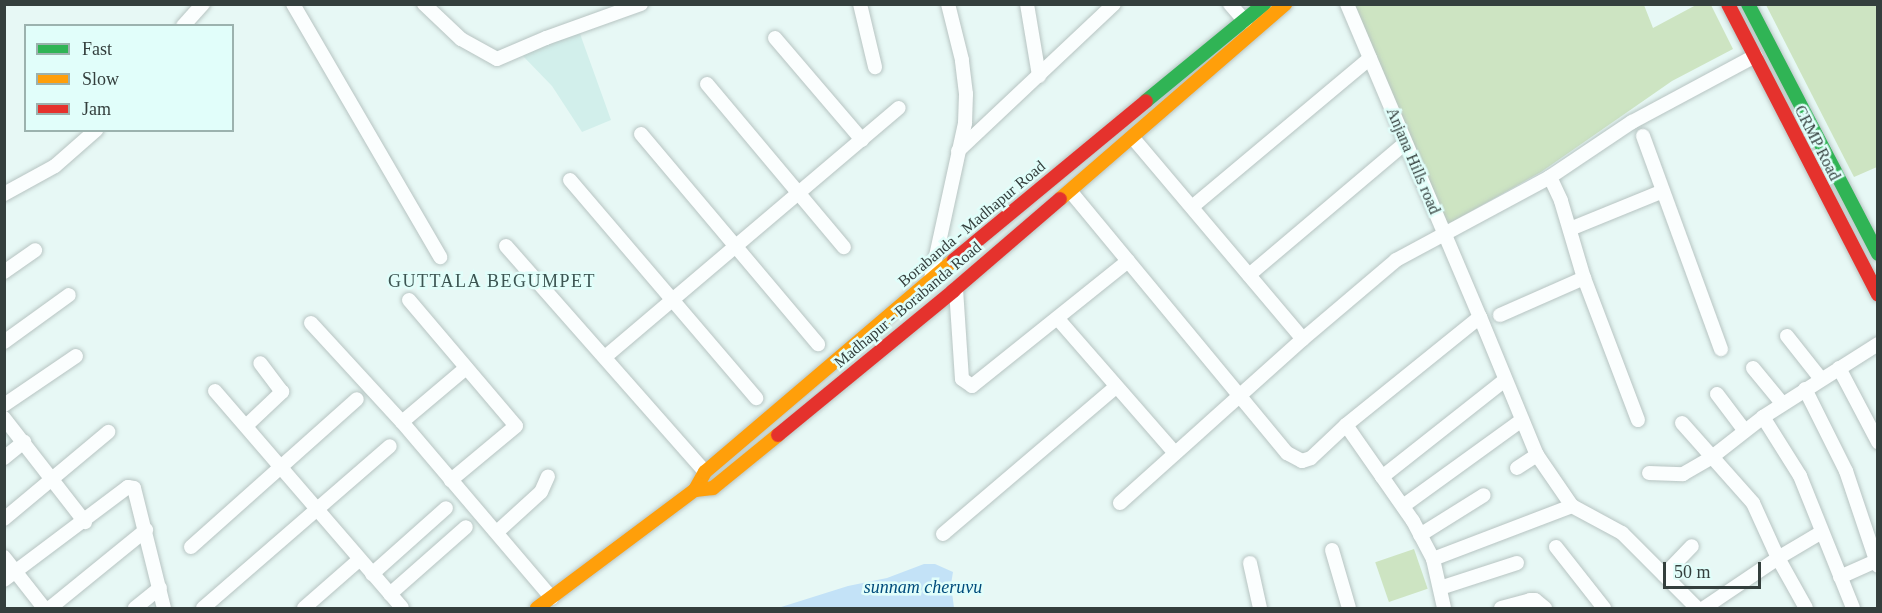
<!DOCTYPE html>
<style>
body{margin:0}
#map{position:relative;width:1882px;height:613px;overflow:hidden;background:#e7f8f5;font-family:"Times New Roman",serif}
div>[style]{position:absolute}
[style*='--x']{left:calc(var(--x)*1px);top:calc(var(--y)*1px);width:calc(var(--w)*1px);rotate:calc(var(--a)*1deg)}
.built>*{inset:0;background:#d2efeb}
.green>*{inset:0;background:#cde4c2;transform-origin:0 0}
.water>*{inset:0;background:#c3e2f7}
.roads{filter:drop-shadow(0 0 2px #b7c4c2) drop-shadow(0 0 2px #b7c4c2)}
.street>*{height:14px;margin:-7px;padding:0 7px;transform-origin:7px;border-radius:7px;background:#fbfefe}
.fast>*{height:14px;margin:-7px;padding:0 7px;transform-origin:7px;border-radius:7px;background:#30b455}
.slow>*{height:14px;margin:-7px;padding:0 7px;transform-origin:7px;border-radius:7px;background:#ff9f0a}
.jam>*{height:14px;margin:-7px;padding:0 7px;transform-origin:7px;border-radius:7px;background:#e5322d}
span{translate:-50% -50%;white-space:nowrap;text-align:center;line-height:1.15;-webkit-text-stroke:5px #e1fefa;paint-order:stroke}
.street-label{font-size:16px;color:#343f3d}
.neighbourhood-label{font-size:18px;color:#3c5552;letter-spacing:1.5px}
.water-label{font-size:18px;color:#004c7c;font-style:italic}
.frame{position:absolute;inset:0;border:6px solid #343f3d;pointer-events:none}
.legend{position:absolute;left:24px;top:24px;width:210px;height:108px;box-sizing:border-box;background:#e1fefa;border:2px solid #9cb2ae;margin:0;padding:8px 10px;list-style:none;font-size:18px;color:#343f3d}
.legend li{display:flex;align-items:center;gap:12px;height:30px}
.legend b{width:30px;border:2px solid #9cb2ae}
.scale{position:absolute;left:1663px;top:562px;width:98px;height:27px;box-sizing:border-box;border:3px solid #343f3d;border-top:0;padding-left:8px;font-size:18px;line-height:21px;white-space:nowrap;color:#343f3d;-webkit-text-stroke:4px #e1fefa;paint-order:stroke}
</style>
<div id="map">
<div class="built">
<div style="clip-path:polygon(579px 31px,611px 120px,582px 132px,552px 86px,522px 55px)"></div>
</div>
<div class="green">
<div style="clip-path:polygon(1354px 5px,1644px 5px,1653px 28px,1696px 5px,1711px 5px,1733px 49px,1672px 81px,1541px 172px,1448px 224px)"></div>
<div style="clip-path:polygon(1766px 5px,1877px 5px,1877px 167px,1854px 177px)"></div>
<div style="left:1414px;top:549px;width:42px;height:41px;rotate:71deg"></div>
</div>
<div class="water">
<div style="clip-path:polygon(924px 564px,935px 564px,953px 572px,951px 584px,954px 608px,778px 608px,848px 586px,887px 578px)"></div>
</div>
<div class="roads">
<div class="street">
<div style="--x:293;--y:4;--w:293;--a:59.8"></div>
<div style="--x:424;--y:4;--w:51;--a:43.4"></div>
<div style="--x:461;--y:39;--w:41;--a:29.1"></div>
<div style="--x:497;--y:59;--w:53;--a:-23.2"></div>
<div style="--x:546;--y:38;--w:101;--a:-19.7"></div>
<div style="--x:860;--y:4;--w:65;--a:76.6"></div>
<div style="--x:1027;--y:4;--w:73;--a:80.5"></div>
<div style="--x:1230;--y:4;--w:23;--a:49"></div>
<div style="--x:1347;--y:4;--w:340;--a:67"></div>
<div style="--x:183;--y:26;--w:30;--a:-48"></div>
<div style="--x:775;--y:38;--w:134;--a:49.5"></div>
<div style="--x:707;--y:84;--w:213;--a:50"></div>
<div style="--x:641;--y:134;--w:275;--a:49.9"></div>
<div style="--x:1643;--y:136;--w:227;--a:69.9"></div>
<div style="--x:1133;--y:138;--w:263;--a:49.8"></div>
<div style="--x:958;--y:151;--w:214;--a:-43.3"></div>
<div style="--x:1550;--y:177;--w:26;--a:65"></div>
<div style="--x:1561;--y:201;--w:80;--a:73.4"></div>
<div style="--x:1584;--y:278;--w:152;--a:69.2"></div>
<div style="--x:570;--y:180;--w:287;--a:49.5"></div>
<div style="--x:1071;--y:192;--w:339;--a:50.4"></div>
<div style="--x:1287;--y:453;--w:17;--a:28"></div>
<div style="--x:1302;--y:461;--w:9;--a:-18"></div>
<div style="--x:1311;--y:458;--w:48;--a:-43.3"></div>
<div style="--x:1346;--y:425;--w:172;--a:-38.9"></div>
<div style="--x:1480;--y:317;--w:149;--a:67.6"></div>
<div style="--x:1537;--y:455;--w:62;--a:55.5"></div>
<div style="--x:1572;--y:506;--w:57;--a:28.4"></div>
<div style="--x:1622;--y:533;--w:106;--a:45"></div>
<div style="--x:4;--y:194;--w:58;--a:-28.8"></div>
<div style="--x:55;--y:166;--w:55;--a:-41.3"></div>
<div style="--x:1192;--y:207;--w:232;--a:-39.9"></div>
<div style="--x:1570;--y:229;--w:100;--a:-22.2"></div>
<div style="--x:506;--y:246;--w:301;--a:48.6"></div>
<div style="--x:4;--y:272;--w:38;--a:-35"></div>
<div style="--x:1249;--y:275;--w:204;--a:-40.2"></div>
<div style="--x:931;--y:279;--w:160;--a:-77.7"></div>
<div style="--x:965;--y:123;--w:29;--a:-88"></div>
<div style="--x:966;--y:94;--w:34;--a:-97"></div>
<div style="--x:962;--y:60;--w:58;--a:-104"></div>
<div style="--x:956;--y:289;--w:90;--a:86.2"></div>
<div style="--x:962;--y:379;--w:12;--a:35"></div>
<div style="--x:972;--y:386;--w:200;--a:-38.7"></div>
<div style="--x:409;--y:300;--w:165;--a:49.7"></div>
<div style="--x:516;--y:426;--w:85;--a:140.3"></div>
<div style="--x:1500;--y:315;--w:92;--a:-23.8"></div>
<div style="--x:1058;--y:319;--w:178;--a:48.9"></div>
<div style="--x:311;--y:323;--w:134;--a:47.4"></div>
<div style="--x:402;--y:422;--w:231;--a:49.6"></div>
<div style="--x:1787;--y:336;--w:55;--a:51.7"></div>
<div style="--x:4;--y:342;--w:80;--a:-35.9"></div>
<div style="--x:605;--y:357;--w:385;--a:-40.3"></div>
<div style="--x:1753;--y:368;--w:45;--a:50.4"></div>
<div style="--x:1839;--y:368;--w:84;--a:62.2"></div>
<div style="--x:1805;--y:389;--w:92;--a:63.4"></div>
<div style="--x:1846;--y:471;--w:100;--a:71.4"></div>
<div style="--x:215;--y:391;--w:286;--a:49.2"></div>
<div style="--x:1717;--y:394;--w:46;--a:52.9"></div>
<div style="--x:4;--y:405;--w:87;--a:-34.2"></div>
<div style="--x:1763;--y:417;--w:136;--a:-32.4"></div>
<div style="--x:4;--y:418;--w:132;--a:52.1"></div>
<div style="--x:402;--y:422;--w:84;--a:-40.2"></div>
<div style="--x:1682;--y:423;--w:107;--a:48.4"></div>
<div style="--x:1753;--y:503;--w:60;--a:65.6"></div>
<div style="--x:1778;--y:558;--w:57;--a:60.8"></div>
<div style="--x:1346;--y:425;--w:117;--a:55.1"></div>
<div style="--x:1413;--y:521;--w:43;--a:62.2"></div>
<div style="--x:1433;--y:559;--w:50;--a:77.3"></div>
<div style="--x:246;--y:426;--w:50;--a:-43.4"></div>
<div style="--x:282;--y:392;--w:36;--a:-127"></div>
<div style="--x:4;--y:458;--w:26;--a:-39"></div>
<div style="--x:1517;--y:468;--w:24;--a:-33"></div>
<div style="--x:1649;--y:473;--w:34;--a:2"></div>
<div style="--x:1683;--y:474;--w:34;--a:-30"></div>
<div style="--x:1712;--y:457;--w:65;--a:-38.1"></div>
<div style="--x:1763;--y:417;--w:70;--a:57.9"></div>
<div style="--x:1800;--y:476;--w:142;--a:68.1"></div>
<div style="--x:1382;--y:477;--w:157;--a:-38.3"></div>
<div style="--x:1120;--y:503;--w:246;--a:-41.9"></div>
<div style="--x:1303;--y:339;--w:122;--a:-40.3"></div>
<div style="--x:1396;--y:260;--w:175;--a:-28.3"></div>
<div style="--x:1550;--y:177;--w:99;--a:-33.9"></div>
<div style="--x:1632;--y:122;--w:140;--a:-28.2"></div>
<div style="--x:1403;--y:506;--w:147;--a:-35.9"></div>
<div style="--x:4;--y:519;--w:136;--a:-39.9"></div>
<div style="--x:497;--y:532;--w:59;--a:-42.3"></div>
<div style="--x:541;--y:492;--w:17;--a:-66"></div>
<div style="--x:943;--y:534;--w:227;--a:-40.4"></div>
<div style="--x:1420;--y:535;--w:75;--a:-32"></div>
<div style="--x:191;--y:547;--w:222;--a:-41.7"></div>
<div style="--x:1556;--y:547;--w:78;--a:51.8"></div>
<div style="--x:1332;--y:550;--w:60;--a:73.7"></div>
<div style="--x:4;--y:557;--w:65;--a:51.9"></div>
<div style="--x:1433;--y:559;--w:149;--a:-20.9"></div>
<div style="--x:1250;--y:563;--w:46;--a:77.5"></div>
<div style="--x:372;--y:574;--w:99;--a:-41.7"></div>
<div style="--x:1664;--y:575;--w:40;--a:-46"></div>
<div style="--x:1840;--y:577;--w:39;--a:-24"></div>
<div style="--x:4;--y:580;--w:155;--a:-36.9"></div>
<div style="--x:128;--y:487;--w:6;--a:9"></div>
<div style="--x:134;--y:488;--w:124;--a:76"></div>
<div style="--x:1440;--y:588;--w:81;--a:-18"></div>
<div style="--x:390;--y:594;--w:101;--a:-41.4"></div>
<div style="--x:50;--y:608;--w:124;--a:-39.1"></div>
<div style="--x:135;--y:608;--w:32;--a:-39"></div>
<div style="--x:203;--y:608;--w:247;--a:-40.9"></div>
<div style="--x:304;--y:608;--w:74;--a:-41.2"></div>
<div style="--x:1501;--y:608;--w:30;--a:-15"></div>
<div style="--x:1530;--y:600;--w:5;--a:0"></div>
<div style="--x:1535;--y:600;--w:13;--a:39"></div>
<div style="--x:1704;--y:608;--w:89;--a:-34"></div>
<div style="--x:1778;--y:558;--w:51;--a:-30.6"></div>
</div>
<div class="fast">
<div style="--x:1748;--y:4;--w:282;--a:62.5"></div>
<div style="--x:1146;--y:101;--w:153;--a:-39.4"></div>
</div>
<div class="slow">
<div style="--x:1060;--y:199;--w:298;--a:-40.9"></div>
<div style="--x:695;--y:490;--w:21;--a:-61"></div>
<div style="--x:705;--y:472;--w:327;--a:-40.4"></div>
<div style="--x:537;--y:608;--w:197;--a:-36.8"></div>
<div style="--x:695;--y:490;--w:18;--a:-6"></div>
<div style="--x:713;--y:488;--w:84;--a:-39.2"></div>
</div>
<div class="jam">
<div style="--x:1728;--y:4;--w:327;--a:62.7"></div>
<div style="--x:954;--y:260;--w:249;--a:-39.6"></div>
<div style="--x:778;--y:435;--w:227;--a:-39.4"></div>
<div style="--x:953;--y:291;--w:141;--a:-40.7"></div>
</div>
</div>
<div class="street-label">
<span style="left:1817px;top:143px;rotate:63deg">CRMP Road</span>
<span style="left:1413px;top:161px;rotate:67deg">Anjana Hills road</span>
<span style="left:972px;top:224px;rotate:-40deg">Borabanda - Madhapur Road</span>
<span style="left:908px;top:305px;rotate:-40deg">Madhapur - Borabanda Road</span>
</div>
<div class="neighbourhood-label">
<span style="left:492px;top:281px">GUTTALA BEGUMPET</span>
</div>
<div class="water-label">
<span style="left:923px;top:587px">sunnam cheruvu</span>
</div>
<div class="frame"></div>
<ul class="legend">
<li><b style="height:8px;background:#30b455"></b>Fast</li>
<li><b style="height:8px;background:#ff9f0a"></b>Slow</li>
<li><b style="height:8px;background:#e5322d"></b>Jam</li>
</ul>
<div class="scale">50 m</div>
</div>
